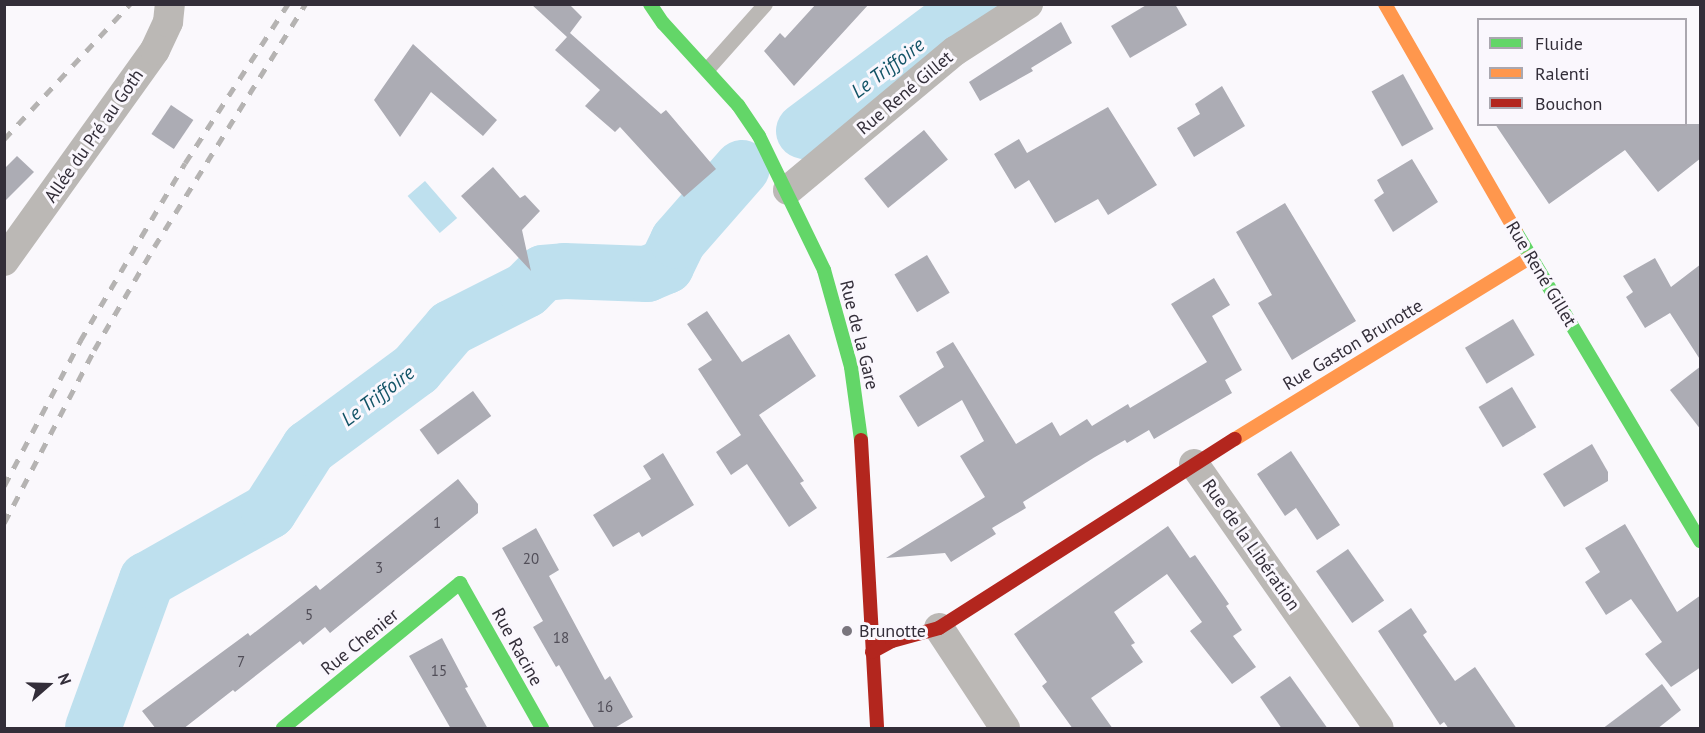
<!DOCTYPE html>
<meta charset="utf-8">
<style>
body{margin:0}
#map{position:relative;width:1705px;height:733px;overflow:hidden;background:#faf8fc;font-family:"PT Sans",sans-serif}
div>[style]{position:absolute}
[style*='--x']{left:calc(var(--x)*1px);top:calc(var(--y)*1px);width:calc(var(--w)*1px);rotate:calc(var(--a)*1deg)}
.water>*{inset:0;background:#bee0ee;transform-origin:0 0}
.river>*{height:56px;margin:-28px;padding:0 28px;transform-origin:28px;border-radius:28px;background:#bee0ee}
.building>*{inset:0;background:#acacb4;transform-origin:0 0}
.lane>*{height:15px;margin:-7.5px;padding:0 7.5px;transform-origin:7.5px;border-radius:7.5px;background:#bbb8b5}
.street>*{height:30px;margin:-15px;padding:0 15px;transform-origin:15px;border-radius:15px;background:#bbb8b5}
.fast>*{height:14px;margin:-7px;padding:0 7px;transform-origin:7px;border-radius:7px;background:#63d668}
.slow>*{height:14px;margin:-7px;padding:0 7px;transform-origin:7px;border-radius:7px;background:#ff974d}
.jam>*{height:14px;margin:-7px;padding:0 7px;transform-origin:7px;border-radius:7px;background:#b3261e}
.rail>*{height:4.5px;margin-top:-2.25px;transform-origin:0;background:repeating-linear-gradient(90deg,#b5b3b2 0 10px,transparent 0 20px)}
.dots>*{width:16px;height:16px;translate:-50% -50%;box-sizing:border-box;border:3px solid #faf7fd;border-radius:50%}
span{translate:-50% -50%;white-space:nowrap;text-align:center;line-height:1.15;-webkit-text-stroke:6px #faf7fd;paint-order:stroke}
.number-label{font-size:15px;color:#514e58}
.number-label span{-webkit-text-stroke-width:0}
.street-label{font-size:18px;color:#332e39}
.poi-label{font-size:18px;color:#332e39}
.left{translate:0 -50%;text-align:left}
.water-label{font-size:20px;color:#135467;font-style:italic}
.frame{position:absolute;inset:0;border:6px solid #332e39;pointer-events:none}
.legend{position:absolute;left:1477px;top:18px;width:210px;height:108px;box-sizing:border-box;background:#faf7fd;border:2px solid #aaa7af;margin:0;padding:8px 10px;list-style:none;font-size:18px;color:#332e39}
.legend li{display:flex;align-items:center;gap:12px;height:30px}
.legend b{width:30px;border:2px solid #aaa7af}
.north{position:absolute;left:18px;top:655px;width:60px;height:60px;-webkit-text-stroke:4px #faf7fd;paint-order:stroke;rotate:70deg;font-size:16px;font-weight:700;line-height:24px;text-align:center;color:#332e39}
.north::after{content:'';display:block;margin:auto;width:21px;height:27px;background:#332e39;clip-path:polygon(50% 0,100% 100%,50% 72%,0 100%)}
</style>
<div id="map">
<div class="water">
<div style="left:425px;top:181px;width:49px;height:23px;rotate:49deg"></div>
</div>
<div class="river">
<div style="--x:804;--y:131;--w:211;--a:-36.9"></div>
<div style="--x:93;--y:728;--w:158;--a:-70"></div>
<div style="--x:147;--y:580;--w:140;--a:-29.5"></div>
<div style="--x:269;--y:511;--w:75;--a:-57.6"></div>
<div style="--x:309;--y:448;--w:133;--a:-36.4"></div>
<div style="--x:416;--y:369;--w:54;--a:-49.5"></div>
<div style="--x:451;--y:328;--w:84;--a:-26.9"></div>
<div style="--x:526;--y:290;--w:24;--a:-45"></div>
<div style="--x:543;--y:273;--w:21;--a:-5"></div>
<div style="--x:564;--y:271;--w:83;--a:2.1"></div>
<div style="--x:647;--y:274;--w:21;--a:-23"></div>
<div style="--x:666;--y:266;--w:28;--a:-64"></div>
<div style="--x:678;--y:241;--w:97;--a:-48.8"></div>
</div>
<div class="building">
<div style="clip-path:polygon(531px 4px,569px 4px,582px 17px,570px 33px,661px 114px,666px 110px,716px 169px,684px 197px,620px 127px,615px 132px,585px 106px,600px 90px,555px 50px,567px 37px)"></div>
<div style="clip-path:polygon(816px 4px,869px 4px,794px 86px,764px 51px,780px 33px,785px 38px)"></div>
<div style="clip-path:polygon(1148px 4px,1175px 4px,1187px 25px,1130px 58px,1111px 26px)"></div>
<div style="clip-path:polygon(1061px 22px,1072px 43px,1031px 68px,1033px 71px,980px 101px,969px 82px)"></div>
<div style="clip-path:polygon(413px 44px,497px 120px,483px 136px,431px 92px,400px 137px,374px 100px)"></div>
<div style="left:1403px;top:74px;width:63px;height:36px;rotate:61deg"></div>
<div style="clip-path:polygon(1222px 86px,1245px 126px,1194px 157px,1177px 128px,1200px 114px,1195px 104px)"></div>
<div style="left:171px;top:105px;width:27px;height:35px;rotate:34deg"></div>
<div style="clip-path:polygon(1108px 107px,1157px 185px,1108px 215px,1098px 199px,1055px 223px,1029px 180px,1015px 189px,994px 154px,1019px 139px,1027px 153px)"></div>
<div style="clip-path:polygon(1495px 124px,1701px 124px,1701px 158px,1658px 192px,1625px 150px,1549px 204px)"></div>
<div style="left:924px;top:130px;width:38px;height:77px;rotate:51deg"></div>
<div style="clip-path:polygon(17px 156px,34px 172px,4px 202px,4px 169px)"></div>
<div style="clip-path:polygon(1412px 159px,1438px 202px,1393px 232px,1374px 200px,1384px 193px,1377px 180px)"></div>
<div style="clip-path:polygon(493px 167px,520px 198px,525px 195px,540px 211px,522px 230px,531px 271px,461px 196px)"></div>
<div style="clip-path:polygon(1285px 203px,1356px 321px,1292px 360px,1258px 303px,1272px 295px,1236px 232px)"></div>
<div style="left:927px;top:255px;width:44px;height:38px;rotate:59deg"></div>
<div style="clip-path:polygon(1655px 258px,1671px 287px,1701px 264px,1701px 361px,1670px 313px,1645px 328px,1626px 297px,1633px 292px,1623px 276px)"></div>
<div style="clip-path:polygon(1214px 278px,1230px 305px,1212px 316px,1242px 370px,1225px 380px,1232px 393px,1154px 439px,1149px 430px,1127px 443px,1125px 440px,1095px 457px,1023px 502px,1026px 508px,992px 528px,996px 534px,951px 562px,945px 553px,886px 558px,985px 497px,960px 456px,984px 441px,962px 400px,918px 427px,899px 396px,944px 367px,936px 352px,953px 342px,1016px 444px,1052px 422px,1060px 436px,1087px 419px,1092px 426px,1128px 404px,1130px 408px,1207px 362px,1171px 304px)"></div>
<div style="clip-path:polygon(707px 311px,742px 362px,789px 334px,816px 376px,759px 415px,804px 481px,800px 483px,817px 508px,789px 527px,747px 464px,731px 475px,716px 452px,741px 435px,698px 369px,712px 360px,687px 324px)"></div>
<div style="left:1513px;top:319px;width:42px;height:56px;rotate:59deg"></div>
<div style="clip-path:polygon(1701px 366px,1701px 430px,1670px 390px)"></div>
<div style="left:1512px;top:387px;width:47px;height:39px;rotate:59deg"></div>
<div style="left:473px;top:391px;width:31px;height:66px;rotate:54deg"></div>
<div style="clip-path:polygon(1592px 444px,1608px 472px,1608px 481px,1564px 507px,1543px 474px)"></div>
<div style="clip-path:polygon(1291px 451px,1340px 525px,1317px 540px,1296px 508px,1285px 516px,1257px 474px)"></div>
<div style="clip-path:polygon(663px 453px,694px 505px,642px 537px,639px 532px,613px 547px,593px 515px,651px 479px,643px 466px)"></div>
<div style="clip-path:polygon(458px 479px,478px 504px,478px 513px,330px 633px,325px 627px,303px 645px,300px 641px,235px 692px,233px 690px,183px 729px,156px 729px,142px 711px,248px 633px,250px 636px,316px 585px,320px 590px)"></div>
<div style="clip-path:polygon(1625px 524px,1677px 612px,1701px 595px,1701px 667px,1671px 687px,1645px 654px,1662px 642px,1631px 599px,1606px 615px,1585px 582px,1600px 572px,1585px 548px)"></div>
<div style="clip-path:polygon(1168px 526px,1190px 558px,1195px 555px,1229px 604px,1226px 606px,1242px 630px,1233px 636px,1256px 667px,1232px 684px,1190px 631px,1202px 622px,1167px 574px,1114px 612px,1135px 643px,1131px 645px,1143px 662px,1091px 698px,1113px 729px,1073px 729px,1042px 686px,1047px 682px,1014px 634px)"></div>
<div style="clip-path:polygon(536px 528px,559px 570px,549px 576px,605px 680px,610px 676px,633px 717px,613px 729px,595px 729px,559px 665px,556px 667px,533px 627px,543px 621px,502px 548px)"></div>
<div style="left:1348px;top:549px;width:63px;height:39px;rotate:55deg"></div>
<div style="clip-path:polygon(1411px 608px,1427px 632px,1423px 635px,1455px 681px,1475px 667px,1517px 729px,1449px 729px,1444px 722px,1440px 725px,1378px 631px)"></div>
<div style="clip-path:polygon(442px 638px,468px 687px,465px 688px,488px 729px,451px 729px,409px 656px)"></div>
<div style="clip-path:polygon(1290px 676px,1328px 729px,1282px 729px,1260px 697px)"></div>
<div style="clip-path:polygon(1662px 684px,1681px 710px,1657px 729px,1602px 729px)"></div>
</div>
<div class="lane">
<div style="--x:707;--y:69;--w:87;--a:-48.3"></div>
</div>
<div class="street">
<div style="--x:788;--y:190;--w:217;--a:-39.8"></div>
<div style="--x:955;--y:51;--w:87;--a:-32.8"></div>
<div style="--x:4;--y:261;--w:259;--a:-54.4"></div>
<div style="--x:155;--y:50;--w:31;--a:-65"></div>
<div style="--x:168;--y:22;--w:18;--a:-84"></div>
<div style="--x:1194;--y:464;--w:322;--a:55"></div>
<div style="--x:939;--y:628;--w:120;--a:56.6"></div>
</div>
<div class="fast">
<div style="--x:650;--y:4;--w:23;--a:56"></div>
<div style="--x:663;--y:23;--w:111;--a:47.6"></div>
<div style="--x:738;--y:105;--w:37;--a:56"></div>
<div style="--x:759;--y:136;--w:149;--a:64.1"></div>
<div style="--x:824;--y:270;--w:101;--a:74.4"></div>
<div style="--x:851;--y:367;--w:74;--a:82.2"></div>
<div style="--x:1516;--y:232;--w:360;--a:59.2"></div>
<div style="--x:283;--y:728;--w:229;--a:-39.3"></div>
<div style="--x:460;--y:583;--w:167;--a:60.5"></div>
</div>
<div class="slow">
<div style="--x:1385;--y:4;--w:263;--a:60.1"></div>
<div style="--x:1235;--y:439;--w:347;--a:-31.6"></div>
</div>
<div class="jam">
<div style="--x:861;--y:440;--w:288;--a:86.8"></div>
<div style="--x:872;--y:652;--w:23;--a:-29"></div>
<div style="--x:892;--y:641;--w:49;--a:-15.5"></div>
<div style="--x:939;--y:628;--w:351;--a:-32.6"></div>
</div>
<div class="rail">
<div style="--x:4;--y:139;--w:185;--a:-47"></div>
<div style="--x:4;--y:486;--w:164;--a:-62.3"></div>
<div style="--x:80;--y:341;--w:121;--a:-59.6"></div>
<div style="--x:141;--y:237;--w:86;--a:-59.3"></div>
<div style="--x:185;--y:163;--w:189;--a:-57.1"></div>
<div style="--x:4;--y:523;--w:195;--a:-62.5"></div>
<div style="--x:94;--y:350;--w:119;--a:-59.8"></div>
<div style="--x:154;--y:247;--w:286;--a:-58.1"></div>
</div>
<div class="dots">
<div style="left:847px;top:631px;background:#79757d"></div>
</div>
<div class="number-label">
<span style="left:437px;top:523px">1</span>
<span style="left:531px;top:559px">20</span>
<span style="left:379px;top:568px">3</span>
<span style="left:309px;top:615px">5</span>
<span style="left:561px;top:638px">18</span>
<span style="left:241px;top:662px">7</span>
<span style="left:439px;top:671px">15</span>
<span style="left:605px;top:707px">16</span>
</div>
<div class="street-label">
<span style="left:905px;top:93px;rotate:-40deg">Rue René Gillet</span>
<span style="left:94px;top:136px;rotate:-55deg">Allée du Pré au Goth</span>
<span style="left:1541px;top:274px;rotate:59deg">Rue René Gillet</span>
<span style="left:859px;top:335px;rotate:76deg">Rue de la Gare</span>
<span style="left:1353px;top:345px;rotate:-31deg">Rue Gaston Brunotte</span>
<span style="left:1251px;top:545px;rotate:55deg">Rue de la Libération</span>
<span style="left:360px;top:642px;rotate:-39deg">Rue Chenier</span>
<span style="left:517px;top:647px;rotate:61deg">Rue Racine</span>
</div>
<div class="poi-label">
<span class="left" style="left:859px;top:631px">Brunotte</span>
</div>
<div class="water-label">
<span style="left:888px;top:68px;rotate:-37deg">Le Triffoire</span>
<span style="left:378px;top:396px;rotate:-37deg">Le Triffoire</span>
</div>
<div class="frame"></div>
<ul class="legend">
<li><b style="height:8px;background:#63d668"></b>Fluide</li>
<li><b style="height:8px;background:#ff974d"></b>Ralenti</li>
<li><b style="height:8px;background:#b3261e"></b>Bouchon</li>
</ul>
<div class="north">N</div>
</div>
